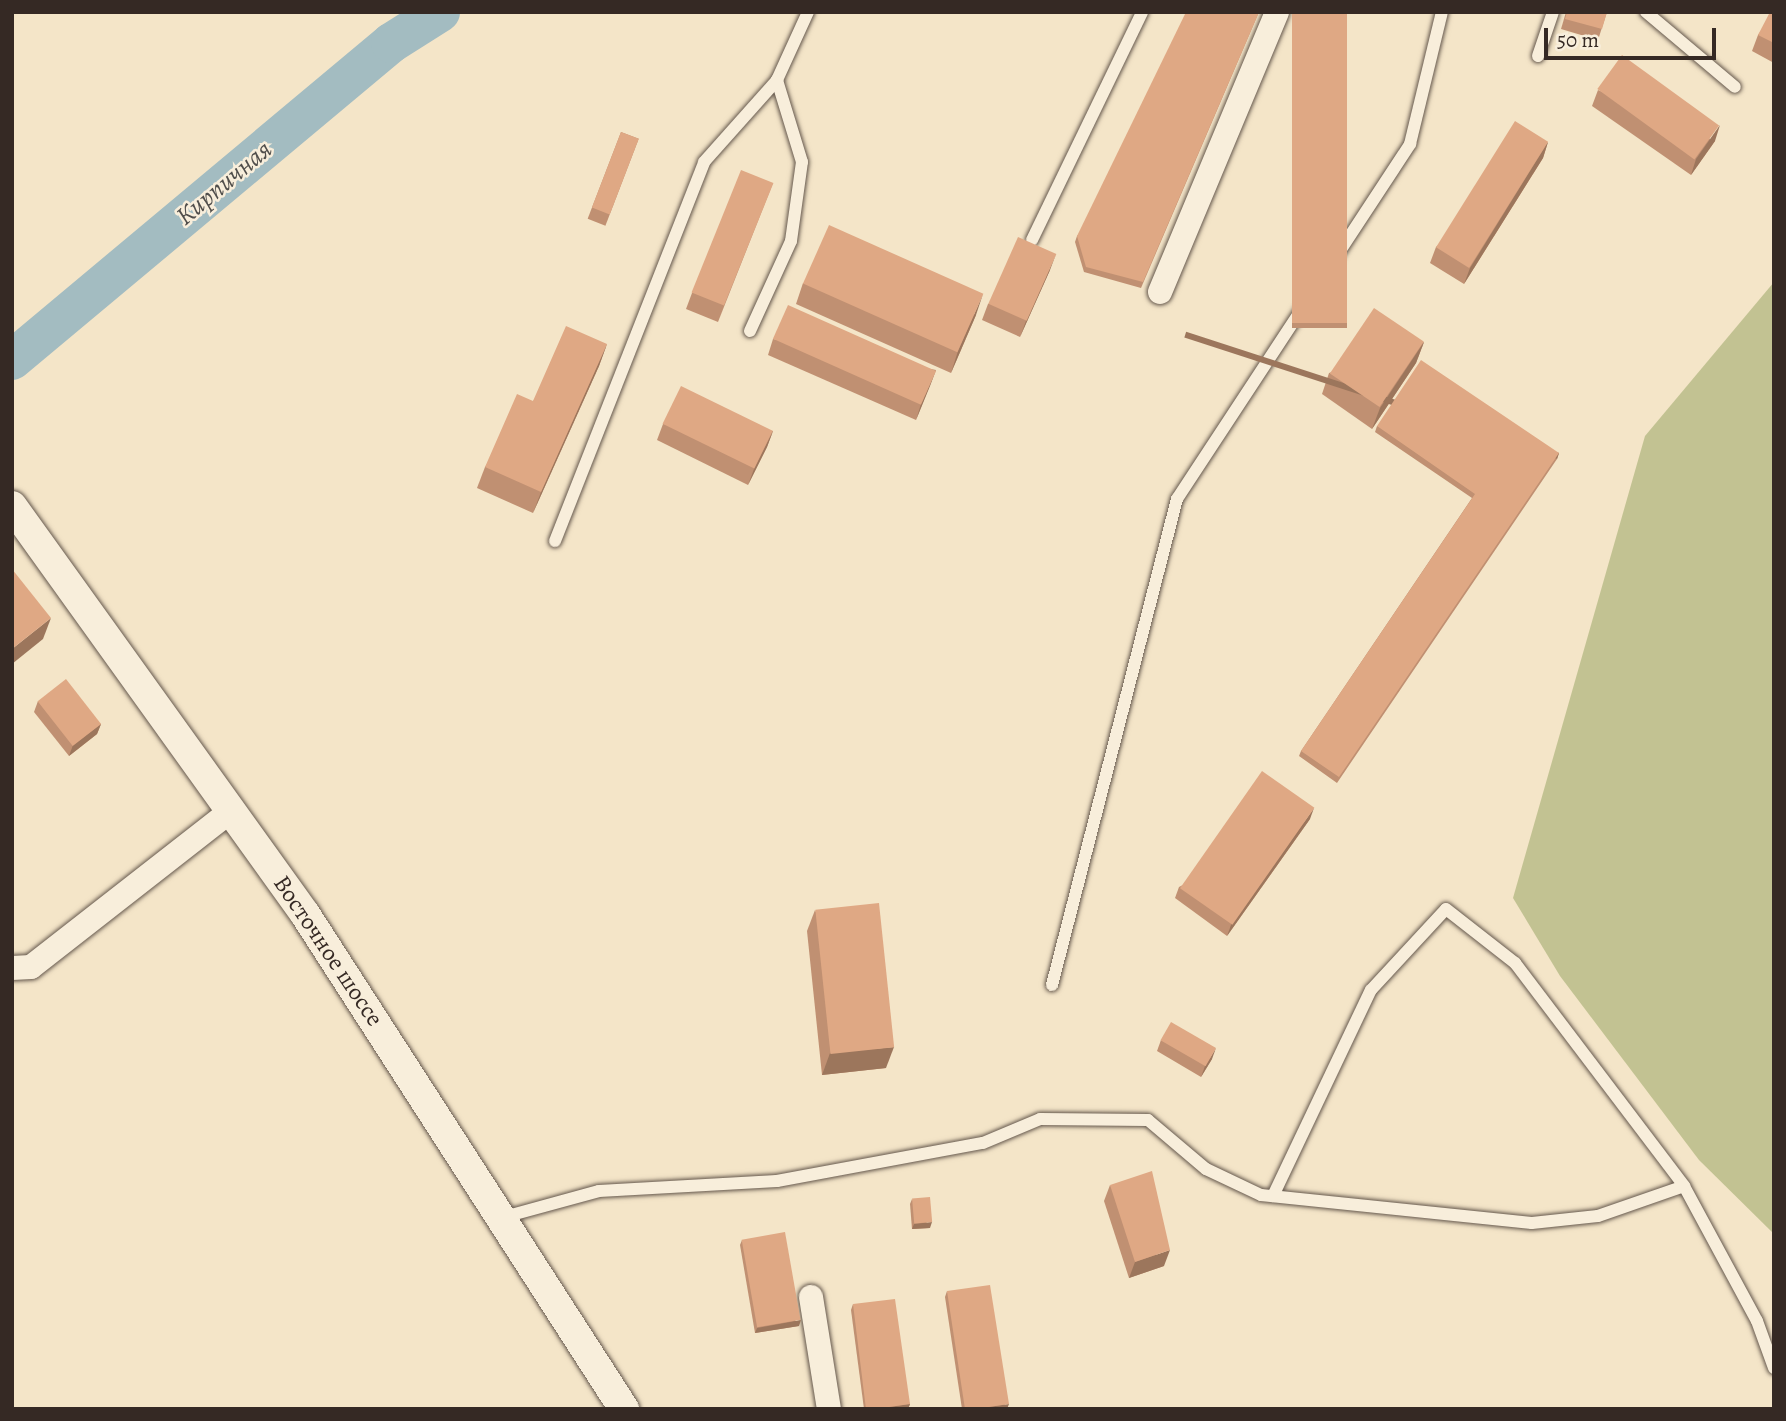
<!DOCTYPE html>
<meta charset="utf-8">
<style>
body{margin:0}
#map{position:relative;width:1786px;height:1421px;overflow:hidden;background:#f4e5c8;font-family:Alegreya,serif}
div>[style]{position:absolute}
[style*='--x']{left:calc(var(--x)*1px);top:calc(var(--y)*1px);width:calc(var(--w)*1px);rotate:calc(var(--a)*1deg)}
.green>*{inset:0;background:#c2c292}
.river>*{height:40px;margin:-20px;padding:0 20px;transform-origin:20px;border-radius:20px;background:#a3bcc1}
.roads{filter:drop-shadow(0 0 2px #65584d) drop-shadow(0 0 2px #65584d)}
.service>*{height:12px;margin:-6px;padding:0 6px;transform-origin:6px;border-radius:6px;background:#f8eedb}
.minor>*{height:24px;margin:-12px;padding:0 12px;transform-origin:12px;border-radius:12px;background:#f8eedb}
.tertiary>*{height:30px;margin:-15px;padding:0 15px;transform-origin:15px;border-radius:15px;background:#f8eedb}
.wall>*{inset:0;background:#c09072;transform-origin:0 0}
.shaded-wall>*{inset:0;background:#9c765c;transform-origin:0 0}
.building>*{inset:0;background:#dfa884;transform-origin:0 0}
span{translate:-50% -50%;white-space:nowrap;text-align:center;line-height:1.15;-webkit-text-stroke:5px #f8eedb;paint-order:stroke}
.street-label{font-size:24px;color:#352924}
.water-label{font-size:26px;color:#504e4b;font-style:italic}
.frame{position:absolute;inset:0;border:14px solid #352924;pointer-events:none}
.scale{position:absolute;left:1544px;top:28px;width:172px;height:32px;box-sizing:border-box;border:4px solid #352924;border-top:0;padding-left:9px;font-size:21px;line-height:24px;white-space:nowrap;color:#352924;-webkit-text-stroke:5px #f8eedb;paint-order:stroke}
</style>
<div id="map">
<div class="green">
<div style="clip-path:polygon(1774px 282px,1774px 1234px,1699px 1160px,1560px 976px,1513px 898px,1645px 436px)"></div>
</div>
<div class="river">
<div style="--x:12;--y:360;--w:494;--a:-39.9"></div>
<div style="--x:391;--y:43;--w:58;--a:-32.3"></div>
</div>
<div class="roads">
<div class="service">
<div style="--x:1646;--y:12;--w:116;--a:40.1"></div>
<div style="--x:1538;--y:56;--w:46;--a:-71.2"></div>
<div style="--x:1032;--y:240;--w:253;--a:-64.2"></div>
<div style="--x:750;--y:331;--w:99;--a:-65.5"></div>
<div style="--x:791;--y:241;--w:80;--a:-82.1"></div>
<div style="--x:802;--y:162;--w:86;--a:-107"></div>
<div style="--x:777;--y:80;--w:75;--a:-65.5"></div>
<div style="--x:555;--y:541;--w:407;--a:-68.5"></div>
<div style="--x:704;--y:162;--w:110;--a:-48.3"></div>
<div style="--x:1052;--y:985;--w:502;--a:-75.58"></div>
<div style="--x:1177;--y:499;--w:425;--a:-56.7"></div>
<div style="--x:1410;--y:144;--w:136;--a:-76.4"></div>
<div style="--x:1273;--y:1196;--w:228;--a:-64.6"></div>
<div style="--x:1371;--y:990;--w:110;--a:-47.2"></div>
<div style="--x:1446;--y:909;--w:88;--a:38"></div>
<div style="--x:1515;--y:963;--w:280;--a:52.8"></div>
<div style="--x:504;--y:1217;--w:98;--a:-15.3"></div>
<div style="--x:599;--y:1191;--w:178;--a:-3.2"></div>
<div style="--x:777;--y:1181;--w:209;--a:-10.5"></div>
<div style="--x:983;--y:1143;--w:62;--a:-22.8"></div>
<div style="--x:1040;--y:1119;--w:108;--a:0.5"></div>
<div style="--x:1148;--y:1120;--w:76;--a:40.2"></div>
<div style="--x:1206;--y:1169;--w:61;--a:25.3"></div>
<div style="--x:1261;--y:1195;--w:272;--a:5.9"></div>
<div style="--x:1532;--y:1223;--w:66;--a:-6.1"></div>
<div style="--x:1598;--y:1216;--w:91;--a:-19.2"></div>
<div style="--x:1684;--y:1186;--w:153;--a:61.6"></div>
<div style="--x:1757;--y:1321;--w:50;--a:70.1"></div>
</div>
<div class="minor">
<div style="--x:1160;--y:292;--w:303;--a:-67.3"></div>
<div style="--x:12;--y:968;--w:19;--a:-3"></div>
<div style="--x:31;--y:967;--w:255;--a:-38"></div>
<div style="--x:811;--y:1297;--w:113;--a:80.9"></div>
</div>
<div class="tertiary">
<div style="--x:12;--y:506;--w:502;--a:54.32"></div>
<div style="--x:305;--y:914;--w:589;--a:57.2"></div>
</div>
</div>
<div class="wall">
<div style="clip-path:polygon(1259px 12px,1141px 288px,1084px 272px,1075px 242px,1077px 236px)"></div>
<div style="left:1292px;top:12px;width:55px;height:316px"></div>
<div style="clip-path:polygon(1566px 12px,1607px 12px,1598px 40px,1561px 29px)"></div>
<div style="clip-path:polygon(1774px 12px,1774px 63px,1752px 51px,1758px 35px)"></div>
<div style="clip-path:polygon(1598px 90px,1715px 141px,1691px 175px,1592px 106px)"></div>
<div style="left:621px;top:132px;width:19px;height:93px;rotate:21deg"></div>
<div style="clip-path:polygon(1548px 142px,1543px 158px,1464px 284px,1430px 263px,1436px 247px)"></div>
<div style="clip-path:polygon(773px 183px,718px 322px,686px 309px,692px 293px)"></div>
<div style="clip-path:polygon(1050px 270px,1020px 337px,982px 320px,988px 304px)"></div>
<div style="clip-path:polygon(803px 283px,976px 315px,951px 373px,796px 304px)"></div>
<div style="clip-path:polygon(773px 339px,936px 370px,916px 420px,768px 355px)"></div>
<div style="clip-path:polygon(1424px 342px,1416px 363px,1372px 429px,1322px 394px,1329px 373px)"></div>
<div style="clip-path:polygon(607px 344px,599px 366px,533px 513px,477px 488px,485px 467px,533px 401px)"></div>
<div style="clip-path:polygon(663px 424px,773px 431px,767px 447px,748px 485px,657px 440px)"></div>
<div style="clip-path:polygon(1377px 426px,1559px 453px,1557px 459px,1337px 783px,1299px 756px,1301px 751px,1472px 498px,1375px 432px)"></div>
<div style="clip-path:polygon(38px 701px,101px 724px,97px 734px,69px 756px,34px 712px)"></div>
<div style="clip-path:polygon(1310px 819px,1227px 936px,1175px 898px,1179px 887px)"></div>
<div style="clip-path:polygon(815px 910px,886px 1068px,822px 1075px,807px 931px)"></div>
<div style="clip-path:polygon(1161px 1040px,1212px 1059px,1201px 1077px,1157px 1051px)"></div>
<div style="clip-path:polygon(1110px 1185px,1164px 1266px,1129px 1278px,1104px 1201px)"></div>
<div style="clip-path:polygon(912px 1199px,930px 1228px,912px 1229px,910px 1204px)"></div>
<div style="clip-path:polygon(742px 1240px,799px 1326px,755px 1333px,740px 1245px)"></div>
<div style="clip-path:polygon(947px 1291px,1007px 1409px,962px 1409px,945px 1297px)"></div>
<div style="clip-path:polygon(853px 1304px,910px 1404px,908px 1409px,864px 1409px,851px 1310px)"></div>
</div>
<div class="shaded-wall">
<div style="clip-path:polygon(1720px 125px,1715px 141px,1691px 175px,1696px 159px)"></div>
<div style="clip-path:polygon(1548px 142px,1543px 158px,1464px 284px,1470px 268px)"></div>
<div style="clip-path:polygon(1056px 254px,1050px 270px,1020px 337px,1026px 321px)"></div>
<div style="clip-path:polygon(983px 294px,976px 315px,951px 373px,958px 351px)"></div>
<div style="clip-path:polygon(1424px 342px,1416px 363px,1372px 429px,1380px 408px)"></div>
<div style="clip-path:polygon(607px 344px,599px 366px,533px 513px,541px 492px)"></div>
<div style="clip-path:polygon(936px 370px,930px 386px,916px 420px,921px 404px)"></div>
<div style="clip-path:polygon(773px 431px,767px 447px,748px 485px,754px 469px)"></div>
<div style="left:1559px;top:453px;width:6px;height:392px;rotate:108deg"></div>
<div style="clip-path:polygon(51px 618px,43px 639px,12px 664px,12px 649px)"></div>
<div style="clip-path:polygon(101px 724px,97px 734px,69px 756px,73px 745px)"></div>
<div style="clip-path:polygon(1314px 808px,1310px 819px,1227px 936px,1231px 925px)"></div>
<div style="clip-path:polygon(894px 1047px,886px 1068px,822px 1075px,830px 1053px)"></div>
<div style="clip-path:polygon(1216px 1048px,1212px 1059px,1201px 1077px,1205px 1066px)"></div>
<div style="clip-path:polygon(932px 1222px,930px 1228px,912px 1229px,914px 1224px)"></div>
<div style="clip-path:polygon(1170px 1250px,1164px 1266px,1129px 1278px,1135px 1262px)"></div>
<div style="clip-path:polygon(801px 1320px,799px 1326px,755px 1333px,757px 1328px)"></div>
<div style="clip-path:polygon(910px 1404px,908px 1409px,875px 1409px)"></div>
<div style="clip-path:polygon(1009px 1404px,1007px 1409px,975px 1409px)"></div>
</div>
<div class="building">
<div style="clip-path:polygon(1186px 12px,1259px 12px,1143px 282px,1086px 267px,1077px 236px)"></div>
<div style="left:1292px;top:12px;width:55px;height:311px"></div>
<div style="clip-path:polygon(1567px 12px,1607px 12px,1602px 29px,1565px 19px)"></div>
<div style="clip-path:polygon(1770px 12px,1774px 12px,1774px 43px,1758px 35px)"></div>
<div style="left:1622px;top:55px;width:120px;height:42px;rotate:36deg"></div>
<div style="left:1515px;top:121px;width:39px;height:149px;rotate:32deg"></div>
<div style="left:621px;top:132px;width:19px;height:81px;rotate:21deg"></div>
<div style="left:741px;top:170px;width:35px;height:132px;rotate:22deg"></div>
<div style="left:829px;top:225px;width:169px;height:64px;rotate:24deg"></div>
<div style="left:1018px;top:237px;width:42px;height:73px;rotate:24deg"></div>
<div style="left:788px;top:305px;width:162px;height:37px;rotate:24deg"></div>
<div style="left:1374px;top:308px;width:60px;height:79px;rotate:34deg"></div>
<div style="clip-path:polygon(566px 326px,607px 344px,541px 492px,485px 467px,517px 394px,533px 401px)"></div>
<div style="clip-path:polygon(1421px 360px,1559px 453px,1339px 777px,1301px 751px,1475px 494px,1377px 426px)"></div>
<div style="left:681px;top:386px;width:102px;height:42px;rotate:26deg"></div>
<div style="clip-path:polygon(12px 569px,51px 618px,12px 649px)"></div>
<div style="left:66px;top:679px;width:57px;height:36px;rotate:52deg"></div>
<div style="left:1262px;top:771px;width:64px;height:143px;rotate:35deg"></div>
<div style="left:879px;top:903px;width:145px;height:64px;rotate:84deg"></div>
<div style="left:1171px;top:1022px;width:52px;height:21px;rotate:30deg"></div>
<div style="clip-path:polygon(1152px 1171px,1170px 1250px,1135px 1262px,1110px 1185px)"></div>
<div style="left:930px;top:1197px;width:25px;height:18px;rotate:85deg"></div>
<div style="left:785px;top:1232px;width:89px;height:44px;rotate:80deg"></div>
<div style="clip-path:polygon(990px 1285px,1009px 1404px,975px 1409px,965px 1409px,947px 1291px)"></div>
<div style="clip-path:polygon(895px 1299px,910px 1404px,875px 1409px,866px 1409px,853px 1304px)"></div>
</div>
<div class="street-label">
<span style="left:328px;top:951px;rotate:56deg">Восточное шоссе</span>
</div>
<div class="water-label">
<span style="left:224px;top:183px;rotate:-40deg">Кирпичная</span>
</div>
<div class="frame"></div>
<div class="scale">50 m</div>
</div>
